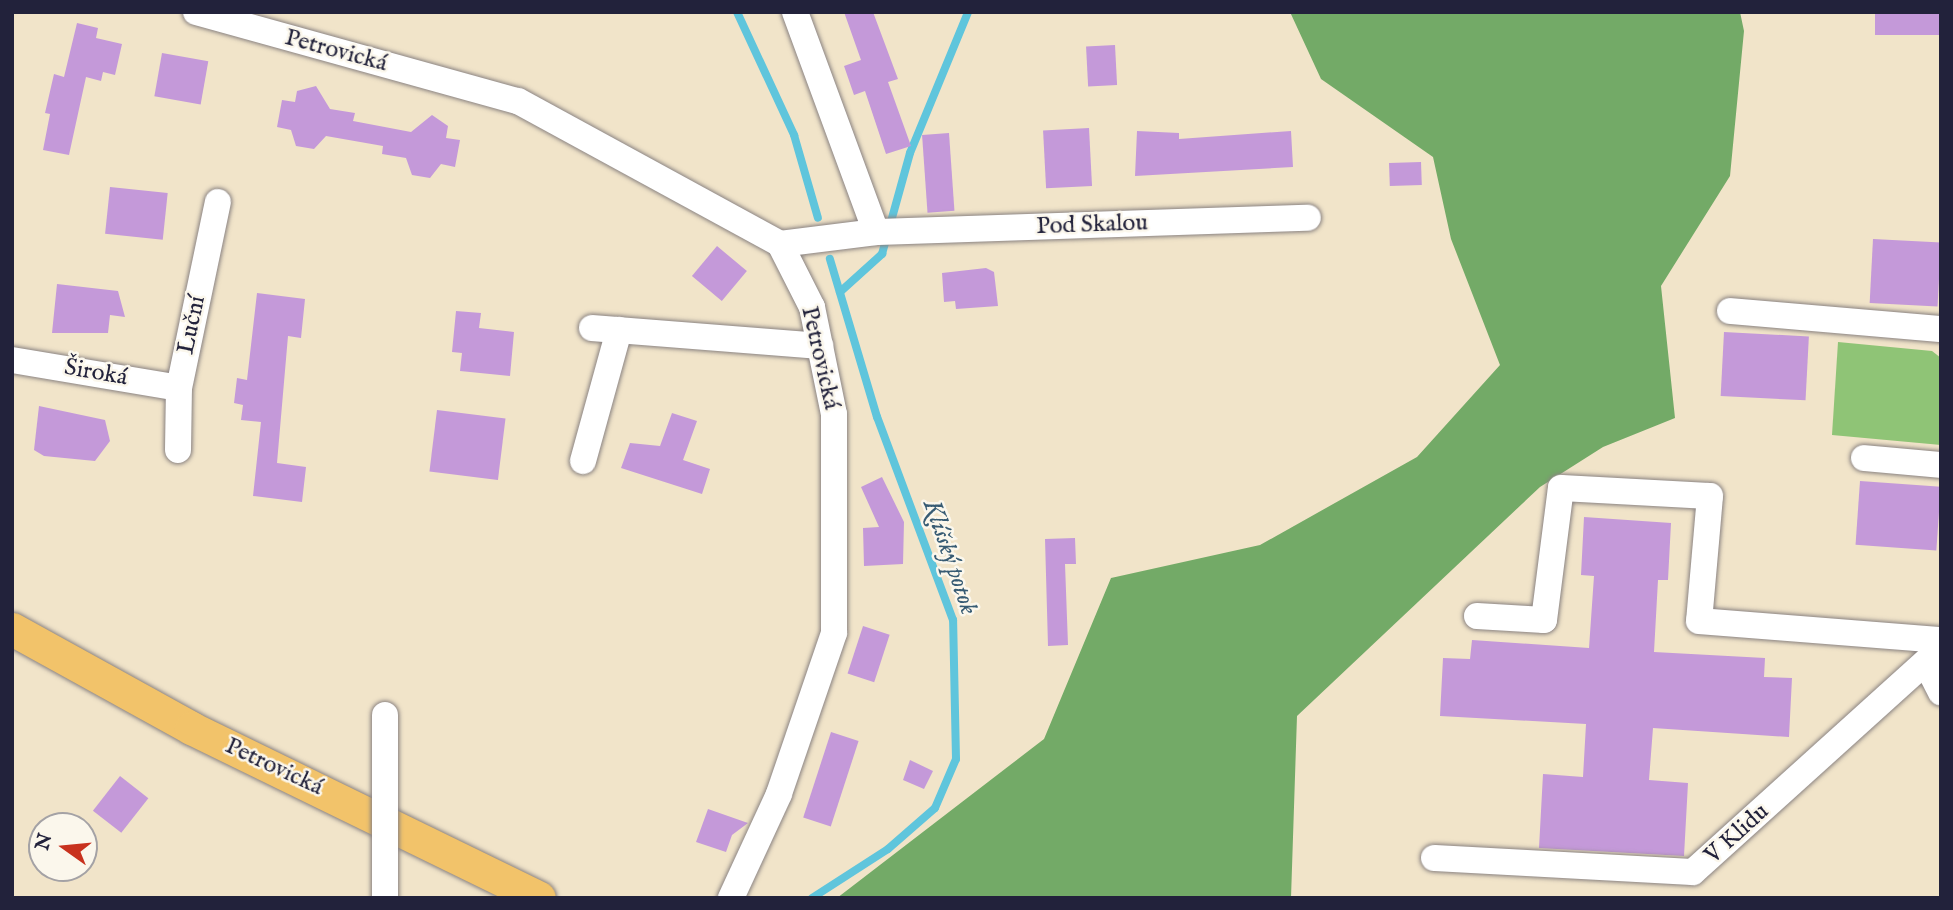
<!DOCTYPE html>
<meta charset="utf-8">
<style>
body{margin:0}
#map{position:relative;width:1953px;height:910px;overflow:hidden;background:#f1e4c9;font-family:"IM FELL English",serif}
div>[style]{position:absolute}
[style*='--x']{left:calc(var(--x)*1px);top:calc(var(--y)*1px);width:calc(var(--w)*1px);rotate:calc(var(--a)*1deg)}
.green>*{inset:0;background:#8fc476}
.forest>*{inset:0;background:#73aa67}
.stream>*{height:8px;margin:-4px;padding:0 4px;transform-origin:4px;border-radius:4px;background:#5fc5dc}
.building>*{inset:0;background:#c499d9;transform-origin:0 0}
.roads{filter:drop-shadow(0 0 2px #8a8382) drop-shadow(0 0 2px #8a8382)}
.minor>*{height:26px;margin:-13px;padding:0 13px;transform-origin:13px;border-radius:13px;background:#fff}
.major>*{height:33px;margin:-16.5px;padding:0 16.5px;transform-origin:16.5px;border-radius:16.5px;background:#f2c36a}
.bridges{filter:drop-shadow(0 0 2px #8a8382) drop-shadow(0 0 2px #8a8382)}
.minor-bridge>*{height:26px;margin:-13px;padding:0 13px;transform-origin:13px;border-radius:13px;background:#fff}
span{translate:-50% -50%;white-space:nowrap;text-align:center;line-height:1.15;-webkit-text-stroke:5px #fbf7ec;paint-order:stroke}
.street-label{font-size:24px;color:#22223b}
.water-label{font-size:26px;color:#375b73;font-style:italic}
.frame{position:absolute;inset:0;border:14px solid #22223b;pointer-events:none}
.north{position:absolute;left:28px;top:812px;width:70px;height:70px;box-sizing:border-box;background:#fbf7ec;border:2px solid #a4a2a5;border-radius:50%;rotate:285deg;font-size:19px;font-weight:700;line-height:28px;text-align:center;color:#22223b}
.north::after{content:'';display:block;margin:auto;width:24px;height:32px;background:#c8321e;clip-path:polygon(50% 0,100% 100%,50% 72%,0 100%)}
</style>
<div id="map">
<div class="green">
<div style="clip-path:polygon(1838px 342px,1932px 351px,1941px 358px,1941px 445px,1832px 435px)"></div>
</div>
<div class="forest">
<div style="clip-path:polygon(1290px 12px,1740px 12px,1744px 31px,1730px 176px,1661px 286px,1675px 418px,1603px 447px,1540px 487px,1297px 716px,1291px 898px,837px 898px,1044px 739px,1111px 578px,1260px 545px,1417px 457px,1500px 365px,1451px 239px,1433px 157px,1321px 79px)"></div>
</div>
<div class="stream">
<div style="--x:737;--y:12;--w:136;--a:65.1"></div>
<div style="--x:794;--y:135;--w:86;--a:73.9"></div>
<div style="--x:840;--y:292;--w:57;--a:-42.1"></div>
<div style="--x:882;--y:254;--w:105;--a:-74.5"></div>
<div style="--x:910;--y:153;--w:152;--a:-67.6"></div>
<div style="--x:812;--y:898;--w:90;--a:-32.8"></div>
<div style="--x:888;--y:849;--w:62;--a:-41.1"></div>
<div style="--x:935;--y:808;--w:53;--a:-66.8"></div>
<div style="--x:956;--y:759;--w:139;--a:-91.2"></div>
<div style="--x:953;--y:620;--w:217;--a:-110.5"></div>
<div style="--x:877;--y:417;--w:165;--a:-106.6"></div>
</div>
<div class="building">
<div style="clip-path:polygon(844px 12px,873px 12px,898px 79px,888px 82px,911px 146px,886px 154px,865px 91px,854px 95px,844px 66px,861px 60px)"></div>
<div style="left:1875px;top:12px;width:66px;height:23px"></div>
<div style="clip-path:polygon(77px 23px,98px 28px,96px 38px,122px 44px,115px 75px,103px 72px,101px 81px,86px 77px,69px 155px,43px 150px,50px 114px,45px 113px,54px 74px,64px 77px)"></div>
<div style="left:1115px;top:45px;width:40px;height:29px;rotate:87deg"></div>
<div style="left:162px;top:53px;width:47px;height:44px;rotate:10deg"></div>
<div style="clip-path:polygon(316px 86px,330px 109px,355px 113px,353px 121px,411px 132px,432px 115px,448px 126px,446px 138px,460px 140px,455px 167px,441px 164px,430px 178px,412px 175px,406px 158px,382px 154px,383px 146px,326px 136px,314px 149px,296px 146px,291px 130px,277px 127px,282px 100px,295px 102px,297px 91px)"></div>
<div style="left:1089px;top:128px;width:58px;height:46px;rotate:87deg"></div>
<div style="clip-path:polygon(1137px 131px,1179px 133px,1179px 139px,1291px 131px,1293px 167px,1135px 176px)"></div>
<div style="left:949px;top:133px;width:78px;height:27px;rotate:86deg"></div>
<div style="left:1421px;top:162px;width:23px;height:32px;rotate:88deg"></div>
<div style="left:110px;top:187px;width:58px;height:47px;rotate:6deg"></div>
<div style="left:1873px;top:239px;width:68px;height:64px;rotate:3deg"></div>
<div style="left:717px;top:246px;width:39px;height:39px;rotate:40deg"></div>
<div style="clip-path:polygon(986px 268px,994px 272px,998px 306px,956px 309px,955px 301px,944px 302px,942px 273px)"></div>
<div style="clip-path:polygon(57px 284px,118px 291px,125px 317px,110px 315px,108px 333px,52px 333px)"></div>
<div style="clip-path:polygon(257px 293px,305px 299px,301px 338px,288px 336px,277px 463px,306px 467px,302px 502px,253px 496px,261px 422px,241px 420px,243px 405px,234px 403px,237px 378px,247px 380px)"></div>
<div style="clip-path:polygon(456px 311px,481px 313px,479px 328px,514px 332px,510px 376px,460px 371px,462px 353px,452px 352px)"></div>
<div style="left:1724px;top:332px;width:85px;height:64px;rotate:3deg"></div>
<div style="clip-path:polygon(39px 406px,105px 420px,110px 441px,95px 461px,44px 456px,34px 450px)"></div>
<div style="left:437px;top:410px;width:69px;height:62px;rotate:7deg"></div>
<div style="clip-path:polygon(672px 413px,697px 421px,683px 460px,710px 469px,702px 494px,621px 468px,630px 443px,660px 446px)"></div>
<div style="clip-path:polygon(882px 477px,904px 522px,903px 564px,864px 566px,863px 528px,879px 527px,861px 487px)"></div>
<div style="left:1860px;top:481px;width:81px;height:64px;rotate:4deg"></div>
<div style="clip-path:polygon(1584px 517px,1671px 523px,1668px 580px,1658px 580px,1654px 652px,1765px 658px,1764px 677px,1792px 678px,1789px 737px,1653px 728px,1649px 780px,1688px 783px,1684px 856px,1539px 848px,1543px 774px,1583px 777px,1586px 724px,1440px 716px,1443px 658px,1470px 659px,1472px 640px,1589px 648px,1594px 576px,1581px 575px)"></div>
<div style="clip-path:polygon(1075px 538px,1076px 564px,1065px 564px,1068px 645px,1048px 646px,1045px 539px)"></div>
<div style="left:863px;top:626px;width:28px;height:50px;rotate:18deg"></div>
<div style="left:831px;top:732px;width:29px;height:90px;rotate:18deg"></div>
<div style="clip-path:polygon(910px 760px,933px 771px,924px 789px,903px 780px)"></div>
<div style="left:120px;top:776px;width:36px;height:44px;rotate:38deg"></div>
<div style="clip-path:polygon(708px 809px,748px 823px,732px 835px,726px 852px,696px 842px)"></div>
</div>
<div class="roads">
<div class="minor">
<div style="--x:196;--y:12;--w:334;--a:15.5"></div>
<div style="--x:518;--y:101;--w:298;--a:28.6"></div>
<div style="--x:780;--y:244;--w:71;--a:63.1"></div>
<div style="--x:812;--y:307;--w:109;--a:78.4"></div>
<div style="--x:834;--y:414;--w:219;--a:90"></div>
<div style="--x:834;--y:633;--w:170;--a:108.9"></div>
<div style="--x:779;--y:794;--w:115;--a:114.8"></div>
<div style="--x:795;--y:12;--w:234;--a:69.8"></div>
<div style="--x:780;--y:244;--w:97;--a:-7.1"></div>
<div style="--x:876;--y:232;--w:432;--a:-1.9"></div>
<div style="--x:1730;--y:311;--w:212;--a:4.9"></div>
<div style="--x:592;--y:328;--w:229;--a:4.5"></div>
<div style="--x:12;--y:360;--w:169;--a:9.5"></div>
<div style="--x:178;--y:450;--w:62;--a:-89.1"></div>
<div style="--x:179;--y:388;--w:190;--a:-78.2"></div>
<div style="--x:1864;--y:458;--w:77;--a:5.2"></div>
<div style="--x:583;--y:461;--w:136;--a:-74.6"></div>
<div style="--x:1477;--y:616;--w:67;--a:3.4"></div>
<div style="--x:1544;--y:620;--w:133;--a:-82.7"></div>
<div style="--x:1561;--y:488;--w:149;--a:3.1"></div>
<div style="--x:1710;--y:496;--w:125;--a:95"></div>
<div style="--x:1699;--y:621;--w:243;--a:4.5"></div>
<div style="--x:1926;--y:663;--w:33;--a:63"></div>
<div style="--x:1434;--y:858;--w:259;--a:3.1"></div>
<div style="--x:1693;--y:872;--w:334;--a:-42.1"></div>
</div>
<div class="major">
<div style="--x:12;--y:629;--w:205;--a:28.9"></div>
<div style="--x:191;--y:728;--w:387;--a:26"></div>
</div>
</div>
<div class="bridges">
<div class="minor-bridge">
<div style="--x:385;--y:898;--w:183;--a:-90"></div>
</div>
</div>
<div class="street-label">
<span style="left:336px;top:51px;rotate:15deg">Petrovická</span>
<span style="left:1092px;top:225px;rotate:-2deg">Pod Skalou</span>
<span style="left:192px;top:325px;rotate:-78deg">Luční</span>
<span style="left:820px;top:358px;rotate:77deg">Petrovická</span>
<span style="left:96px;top:373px;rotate:10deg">Široká</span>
<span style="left:274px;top:767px;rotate:25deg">Petrovická</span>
<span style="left:1737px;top:834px;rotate:-42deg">V Klidu</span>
</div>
<div class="water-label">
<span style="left:950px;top:557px;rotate:71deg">Klíšský potok</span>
</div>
<div class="frame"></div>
<div class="north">N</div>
</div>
